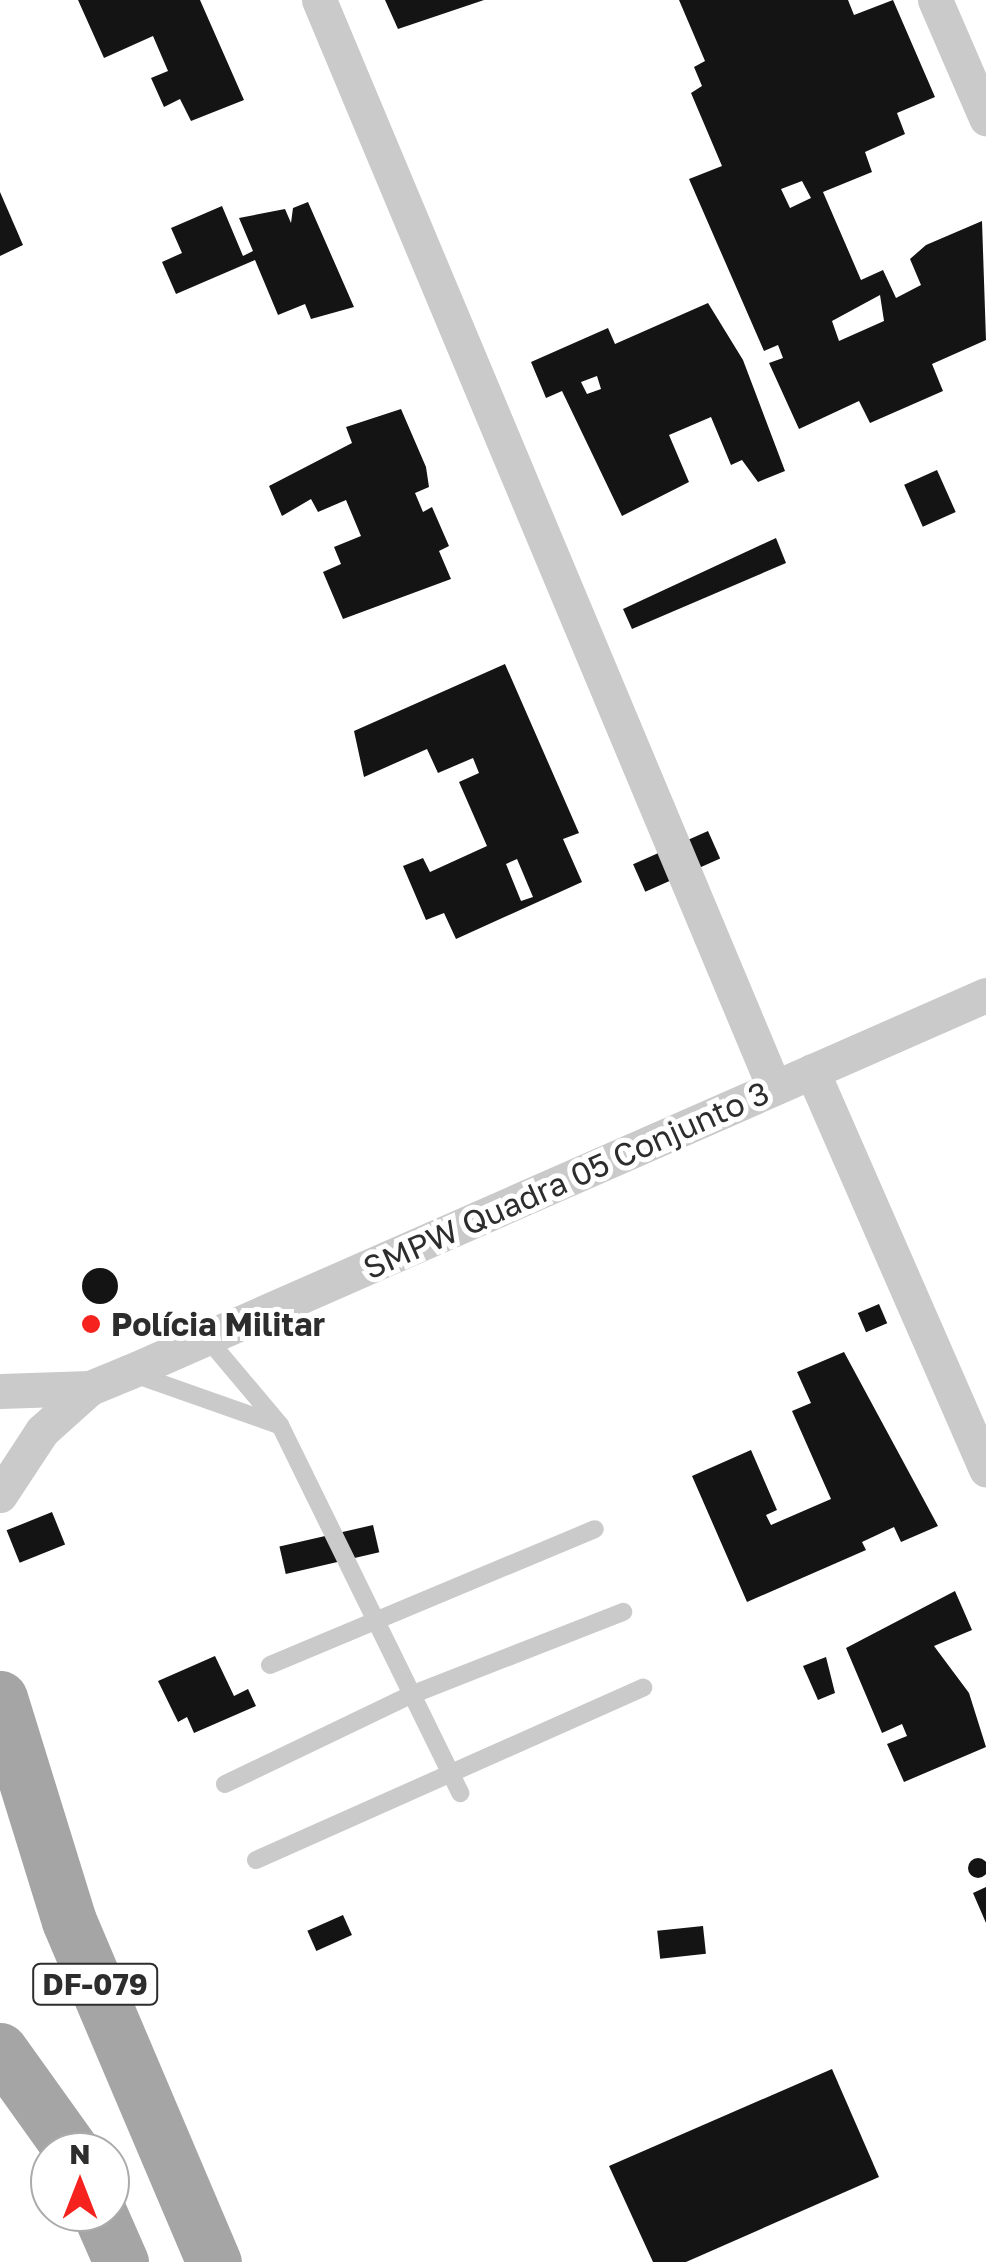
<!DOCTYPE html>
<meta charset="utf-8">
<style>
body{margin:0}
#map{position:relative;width:986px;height:2262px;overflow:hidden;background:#fff;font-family:"Golos Text",sans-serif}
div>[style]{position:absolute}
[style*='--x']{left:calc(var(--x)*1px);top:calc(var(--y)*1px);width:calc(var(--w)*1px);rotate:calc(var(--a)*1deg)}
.building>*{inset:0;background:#141414;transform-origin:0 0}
.round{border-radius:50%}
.lane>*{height:18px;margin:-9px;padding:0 9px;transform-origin:9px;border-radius:9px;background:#cacaca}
.street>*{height:35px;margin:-17.5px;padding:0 17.5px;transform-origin:17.5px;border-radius:17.5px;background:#cacaca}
.primary>*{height:55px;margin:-27.5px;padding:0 27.5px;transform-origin:27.5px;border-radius:27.5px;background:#a5a5a5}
.dots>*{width:28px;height:28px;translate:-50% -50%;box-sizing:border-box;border:5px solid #fff;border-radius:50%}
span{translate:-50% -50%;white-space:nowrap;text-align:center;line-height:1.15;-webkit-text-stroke:10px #fff;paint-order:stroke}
.shield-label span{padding:2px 8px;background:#fff;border:2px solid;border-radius:8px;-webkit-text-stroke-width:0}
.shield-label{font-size:30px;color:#2d2d2d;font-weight:700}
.street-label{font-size:32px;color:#2d2d2d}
.poi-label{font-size:32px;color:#2d2d2d;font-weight:700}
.left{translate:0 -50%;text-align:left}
.north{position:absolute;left:30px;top:2132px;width:100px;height:100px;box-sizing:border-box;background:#fff;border:2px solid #ababab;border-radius:50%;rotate:0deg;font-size:28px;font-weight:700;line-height:40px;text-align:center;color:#2d2d2d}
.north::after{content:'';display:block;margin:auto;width:35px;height:45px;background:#f6221e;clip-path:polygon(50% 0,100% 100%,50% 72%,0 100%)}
</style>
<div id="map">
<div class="building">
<div style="clip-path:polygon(78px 0,200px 0,244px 100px,191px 121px,180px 99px,164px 107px,151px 78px,168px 71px,153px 36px,104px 58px)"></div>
<div style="clip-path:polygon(385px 0,484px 0,398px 29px)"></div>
<div style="clip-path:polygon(evenodd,679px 0,848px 0,854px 15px,893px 0,935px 97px,897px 113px,905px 134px,865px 152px,872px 172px,823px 192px,861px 280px,883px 270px,896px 298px,921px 285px,910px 259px,926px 245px,982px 221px,986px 340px,932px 364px,943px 391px,870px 423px,859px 401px,799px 429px,769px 363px,783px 358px,778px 345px,764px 351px,689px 179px,722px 166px,691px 93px,702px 86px,694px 67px,705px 61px,679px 0,802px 181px,811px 198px,790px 208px,781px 189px,802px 181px,679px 0,880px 295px,884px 321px,839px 341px,832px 321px,880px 295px)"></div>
<div style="clip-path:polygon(0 192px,23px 245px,0 256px)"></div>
<div style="clip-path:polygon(308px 202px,354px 307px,311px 319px,305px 304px,278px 315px,255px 260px,176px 294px,162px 262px,182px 253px,171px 228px,222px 206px,243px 256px,253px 251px,239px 218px,285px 209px,291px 223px,293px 208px)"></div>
<div style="clip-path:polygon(evenodd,708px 303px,743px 360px,785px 471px,758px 482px,742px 460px,731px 465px,711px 417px,669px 435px,689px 482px,622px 516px,562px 391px,546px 398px,531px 362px,608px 328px,615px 344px,708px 303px,597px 376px,601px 389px,587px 394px,581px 382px,597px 376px)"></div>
<div style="clip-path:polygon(401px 409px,426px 467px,429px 487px,415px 493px,423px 512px,432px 507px,449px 546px,439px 551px,451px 579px,343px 619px,323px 572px,341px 564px,334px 547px,361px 536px,346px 500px,318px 512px,311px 499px,282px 516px,269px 486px,352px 443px,346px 427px)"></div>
<div style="left:937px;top:470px;width:46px;height:36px;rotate:66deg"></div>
<div style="clip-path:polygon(776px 538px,786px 563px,632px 629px,623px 609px)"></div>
<div style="clip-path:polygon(evenodd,505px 664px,579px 833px,563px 839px,582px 882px,456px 939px,444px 913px,426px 920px,403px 866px,423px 858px,430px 872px,487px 846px,459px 782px,479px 773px,473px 758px,438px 773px,427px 749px,364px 777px,354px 731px,505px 664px,517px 859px,533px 897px,521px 901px,506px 864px,517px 859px)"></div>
<div style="left:708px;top:831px;width:30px;height:82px;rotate:66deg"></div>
<div class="round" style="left:82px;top:1268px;width:36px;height:36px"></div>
<div style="left:879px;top:1304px;width:21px;height:23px;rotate:67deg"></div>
<div style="clip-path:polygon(844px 1352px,938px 1526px,901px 1542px,894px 1527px,862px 1542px,866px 1550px,747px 1602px,692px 1476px,751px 1450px,777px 1510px,766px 1515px,771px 1525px,831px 1499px,792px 1411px,811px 1403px,797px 1372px)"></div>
<div style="left:52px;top:1512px;width:35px;height:49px;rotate:68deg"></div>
<div style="left:373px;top:1525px;width:28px;height:96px;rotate:77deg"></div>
<div style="clip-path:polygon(955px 1591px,972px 1630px,934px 1646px,969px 1693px,986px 1747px,904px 1782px,887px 1744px,907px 1736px,902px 1724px,882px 1733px,846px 1648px)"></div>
<div style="clip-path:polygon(215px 1656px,234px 1696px,248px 1689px,256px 1706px,194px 1733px,187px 1717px,178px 1722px,158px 1681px)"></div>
<div style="clip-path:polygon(826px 1657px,835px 1693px,818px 1700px,803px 1666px)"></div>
<div class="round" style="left:968px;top:1858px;width:20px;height:20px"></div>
<div style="clip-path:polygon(986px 1887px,986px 1923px,973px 1893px)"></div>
<div style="left:343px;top:1915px;width:22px;height:39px;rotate:66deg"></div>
<div style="left:703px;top:1926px;width:28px;height:46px;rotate:84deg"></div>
<div style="clip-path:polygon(832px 2069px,879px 2177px,686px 2262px,653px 2262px,609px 2166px)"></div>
</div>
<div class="lane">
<div style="--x:206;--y:1337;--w:115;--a:49.9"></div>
<div style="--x:280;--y:1425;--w:410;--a:63.9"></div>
<div style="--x:134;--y:1374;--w:154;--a:19.4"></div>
<div style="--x:270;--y:1665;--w:352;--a:-22.7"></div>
<div style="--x:225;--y:1784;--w:206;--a:-25.6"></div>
<div style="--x:411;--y:1695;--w:228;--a:-21.4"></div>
<div style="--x:256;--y:1860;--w:424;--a:-24"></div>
</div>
<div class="street">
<div style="--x:319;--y:0;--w:1178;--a:67.29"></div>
<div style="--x:935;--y:0;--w:129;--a:66.6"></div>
<div style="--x:812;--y:1071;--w:435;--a:66.4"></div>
<div style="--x:0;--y:1391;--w:90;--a:-1.9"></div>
<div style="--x:90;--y:1388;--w:42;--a:-22.3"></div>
<div style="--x:129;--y:1372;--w:936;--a:-23.75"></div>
<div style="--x:0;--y:1495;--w:77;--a:-56.7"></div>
<div style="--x:42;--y:1431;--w:64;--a:-41.9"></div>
</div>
<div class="primary">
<div style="--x:0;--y:1698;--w:233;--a:72.8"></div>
<div style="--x:69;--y:1921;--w:371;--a:67"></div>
<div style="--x:0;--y:2050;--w:125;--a:54.4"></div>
<div style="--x:99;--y:2212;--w:55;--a:66.3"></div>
</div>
<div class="dots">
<div style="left:91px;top:1324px;background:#f6221e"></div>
</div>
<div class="shield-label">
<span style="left:95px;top:1984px">DF-079</span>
</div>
<div class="street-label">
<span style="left:566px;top:1180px;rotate:-24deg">SMPW Quadra 05 Conjunto 3</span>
</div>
<div class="poi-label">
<span class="left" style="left:111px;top:1324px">Polícia Militar</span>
</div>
<div class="north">N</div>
</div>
